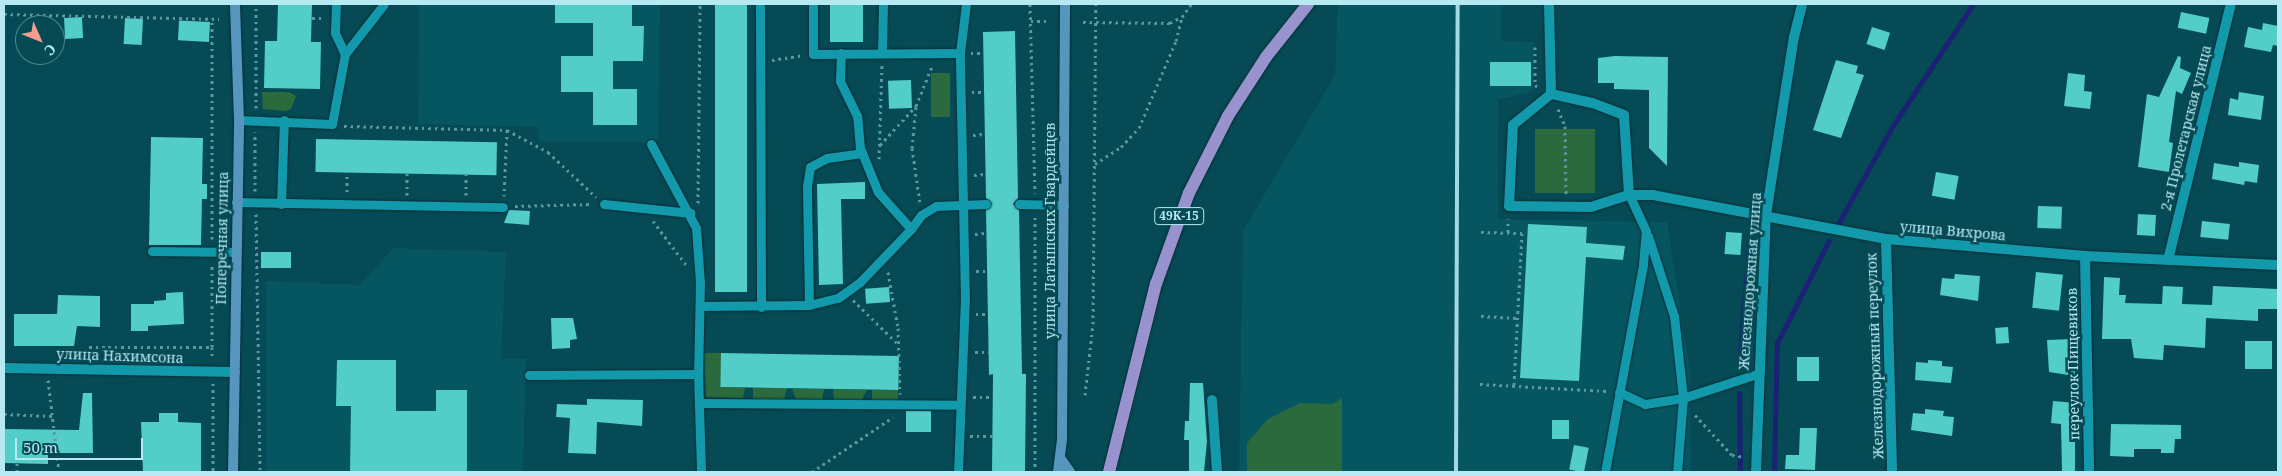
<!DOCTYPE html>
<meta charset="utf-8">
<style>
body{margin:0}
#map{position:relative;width:2282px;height:476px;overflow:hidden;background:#054a54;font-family:"Noto Serif",serif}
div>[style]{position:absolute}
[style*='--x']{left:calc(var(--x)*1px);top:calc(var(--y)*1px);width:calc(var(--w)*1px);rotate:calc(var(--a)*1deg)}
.built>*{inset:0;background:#065661}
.green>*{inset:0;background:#2a6a3d;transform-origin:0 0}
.stream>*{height:5px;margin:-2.5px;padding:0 2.5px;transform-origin:2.5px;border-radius:2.5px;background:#1a2373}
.building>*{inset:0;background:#53cdc8;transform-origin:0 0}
.path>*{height:3px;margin-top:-1.5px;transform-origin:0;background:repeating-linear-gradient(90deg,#5c98a1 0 2.5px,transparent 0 6.5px)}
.roads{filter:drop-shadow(0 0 1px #082e34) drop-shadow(0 0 1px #082e34)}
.service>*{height:9px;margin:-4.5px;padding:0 4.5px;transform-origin:4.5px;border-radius:4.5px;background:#1399ac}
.minor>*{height:10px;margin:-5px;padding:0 5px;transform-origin:5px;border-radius:5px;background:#1399ac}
.tertiary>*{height:10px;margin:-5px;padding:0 5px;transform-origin:5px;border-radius:5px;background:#1399ac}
.secondary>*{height:10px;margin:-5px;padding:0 5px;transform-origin:5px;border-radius:5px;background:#5695be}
.primary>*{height:12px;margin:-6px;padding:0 6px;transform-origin:6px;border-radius:6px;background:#9892cf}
.rail>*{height:4px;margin:-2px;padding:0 2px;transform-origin:2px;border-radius:2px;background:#a5d8e2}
span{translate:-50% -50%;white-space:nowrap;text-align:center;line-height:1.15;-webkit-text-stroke:5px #054a54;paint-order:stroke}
.shield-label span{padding:1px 4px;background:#054a54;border:1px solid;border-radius:4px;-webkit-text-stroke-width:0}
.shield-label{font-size:12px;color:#b7e9f2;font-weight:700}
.street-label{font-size:14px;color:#b7e9f2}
.frame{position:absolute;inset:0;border:5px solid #b7e9f2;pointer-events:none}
.north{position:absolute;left:15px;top:15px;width:50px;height:50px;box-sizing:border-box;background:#054a54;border:1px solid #4c8a93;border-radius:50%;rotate:134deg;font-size:14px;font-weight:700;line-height:20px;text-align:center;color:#b7e9f2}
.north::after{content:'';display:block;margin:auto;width:18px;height:22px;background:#f49d8d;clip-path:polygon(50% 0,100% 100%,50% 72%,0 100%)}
.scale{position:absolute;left:15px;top:438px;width:128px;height:22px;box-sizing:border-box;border:2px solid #b7e9f2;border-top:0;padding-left:6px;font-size:15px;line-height:18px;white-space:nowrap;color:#b7e9f2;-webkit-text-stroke:4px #054a54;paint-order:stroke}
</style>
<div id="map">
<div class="built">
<div style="clip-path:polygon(419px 4px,660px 4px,658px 140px,651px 144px,637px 141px,539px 141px,538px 127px,418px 124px)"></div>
<div style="clip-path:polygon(1338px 4px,1501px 4px,1501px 41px,1534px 42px,1533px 91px,1498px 100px,1498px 219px,1667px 222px,1690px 372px,1691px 472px,1239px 472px,1243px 231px,1335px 75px)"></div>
<div style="clip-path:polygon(393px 248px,506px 252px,501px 359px,526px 359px,523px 472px,266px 472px,266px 281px,360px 285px)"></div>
</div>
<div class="green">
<div style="left:931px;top:73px;width:19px;height:44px"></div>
<div style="clip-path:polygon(262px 92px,289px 92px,296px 96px,291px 109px,285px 111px,263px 109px)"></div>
<div style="left:1535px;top:129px;width:60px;height:64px"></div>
<div style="clip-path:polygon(704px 353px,721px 353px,721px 387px,745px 388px,743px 398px,706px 397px)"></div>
<div style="clip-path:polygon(753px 388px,787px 388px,784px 400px,753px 399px)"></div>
<div style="clip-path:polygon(792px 389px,824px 389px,822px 400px,796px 400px)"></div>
<div style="clip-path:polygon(833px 389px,867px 390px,861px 401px,834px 400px)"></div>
<div style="left:872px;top:390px;width:26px;height:11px"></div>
<div style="clip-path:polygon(1342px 398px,1342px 472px,1247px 472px,1247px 443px,1268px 419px,1300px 403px,1333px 404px)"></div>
</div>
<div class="stream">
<div style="--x:1839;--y:222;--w:109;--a:-60.8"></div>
<div style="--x:1892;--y:127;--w:147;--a:-56.6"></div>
<div style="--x:1739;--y:364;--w:133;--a:-85.3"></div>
<div style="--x:1739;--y:393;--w:79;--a:89.3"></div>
<div style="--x:1774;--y:472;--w:129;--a:-88.7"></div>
<div style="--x:1777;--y:343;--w:115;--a:-63.2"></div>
</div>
<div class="building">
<div style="clip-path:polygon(278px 4px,312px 4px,311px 42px,321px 42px,320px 89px,264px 88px,265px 41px,277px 41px)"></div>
<div style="clip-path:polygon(555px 4px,632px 4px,632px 26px,644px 26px,643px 61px,613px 61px,613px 89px,637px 89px,637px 125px,593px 125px,593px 92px,561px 92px,561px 56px,593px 56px,593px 23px,555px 23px)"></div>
<div style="left:715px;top:4px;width:32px;height:288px"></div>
<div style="left:830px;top:4px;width:33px;height:38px"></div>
<div style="left:2181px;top:12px;width:29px;height:16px;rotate:12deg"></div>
<div style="left:82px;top:17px;width:21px;height:18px;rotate:87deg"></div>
<div style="left:125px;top:18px;width:18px;height:26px;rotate:3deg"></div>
<div style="left:210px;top:22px;width:20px;height:31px;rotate:93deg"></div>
<div style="clip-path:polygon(2263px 23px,2278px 26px,2278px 46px,2273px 45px,2271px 52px,2244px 47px,2248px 27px,2262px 30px)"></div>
<div style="left:1872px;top:27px;width:19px;height:18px;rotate:18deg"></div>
<div style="clip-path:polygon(1015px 31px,1018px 198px,1013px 204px,1019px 210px,1022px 374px,1026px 374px,1025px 472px,992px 472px,993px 374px,989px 375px,986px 210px,992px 204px,986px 198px,983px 32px)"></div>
<div style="clip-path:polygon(1615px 56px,1668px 57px,1667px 166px,1649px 148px,1649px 90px,1614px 89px,1614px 83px,1598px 83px,1598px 58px)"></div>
<div style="clip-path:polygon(2178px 56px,2181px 57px,2180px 68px,2191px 73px,2182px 94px,2176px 91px,2169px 142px,2173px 143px,2169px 172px,2138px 167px,2147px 94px,2159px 97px)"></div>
<div style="clip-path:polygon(1836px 60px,1858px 66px,1856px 73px,1864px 75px,1841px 138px,1813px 130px)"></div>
<div style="left:1490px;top:62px;width:41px;height:24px"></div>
<div style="clip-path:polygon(2068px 73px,2085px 75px,2084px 91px,2092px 92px,2090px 109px,2064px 106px)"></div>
<div style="left:911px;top:80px;width:28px;height:23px;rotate:88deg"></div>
<div style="clip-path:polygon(2239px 92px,2264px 96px,2261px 120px,2228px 115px,2230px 98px,2238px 100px)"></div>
<div style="clip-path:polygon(151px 137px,203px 138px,202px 184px,207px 184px,207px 199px,202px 199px,201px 245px,149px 245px)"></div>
<div style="left:316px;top:139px;width:181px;height:33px;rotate:1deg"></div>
<div style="clip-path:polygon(2239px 162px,2259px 165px,2257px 183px,2245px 181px,2244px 185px,2212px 179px,2214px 163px,2239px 167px)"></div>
<div style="left:1936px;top:172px;width:23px;height:24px;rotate:10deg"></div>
<div style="clip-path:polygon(865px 182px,865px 199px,841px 199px,843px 284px,819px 285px,817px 184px)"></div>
<div style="left:2038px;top:206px;width:24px;height:22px;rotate:2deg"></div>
<div style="clip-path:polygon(509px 210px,530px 211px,529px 225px,504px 223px)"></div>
<div style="left:2138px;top:214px;width:18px;height:21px;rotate:3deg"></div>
<div style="left:2202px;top:221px;width:28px;height:16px;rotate:6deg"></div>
<div style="clip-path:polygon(1528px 224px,1587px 227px,1586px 243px,1625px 246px,1623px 260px,1586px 257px,1579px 381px,1520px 378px)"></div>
<div style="left:1726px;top:232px;width:16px;height:22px;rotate:4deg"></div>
<div style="left:261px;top:252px;width:30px;height:16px"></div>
<div style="left:2036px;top:272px;width:27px;height:36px;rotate:6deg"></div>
<div style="clip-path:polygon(1955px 274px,1980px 276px,1978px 301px,1940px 295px,1942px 278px,1954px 279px)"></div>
<div style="clip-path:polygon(2104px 277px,2120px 278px,2119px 295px,2126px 295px,2125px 303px,2162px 304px,2163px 286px,2183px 287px,2182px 304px,2212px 305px,2213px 286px,2278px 289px,2278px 309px,2258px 309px,2258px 321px,2206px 318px,2205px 348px,2164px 345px,2163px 360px,2134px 358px,2131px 339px,2102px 339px)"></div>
<div style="left:889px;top:287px;width:15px;height:24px;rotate:86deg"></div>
<div style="clip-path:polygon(183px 292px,184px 324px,148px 326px,148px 331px,131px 331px,131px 304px,154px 304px,154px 301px,166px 300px,166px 293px)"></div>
<div style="clip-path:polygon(58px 295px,100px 296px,100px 327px,77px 326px,74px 346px,14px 346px,14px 314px,57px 314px)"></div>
<div style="clip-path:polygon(551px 318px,573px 318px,577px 339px,570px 340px,570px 348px,552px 349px)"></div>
<div style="left:2008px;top:327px;width:16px;height:13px;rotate:86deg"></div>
<div style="clip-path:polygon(2073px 339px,2075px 376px,2049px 372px,2047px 340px)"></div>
<div style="left:2245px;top:341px;width:27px;height:28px"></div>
<div style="left:721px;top:353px;width:178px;height:34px;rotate:1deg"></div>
<div style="left:1797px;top:357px;width:22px;height:24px"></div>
<div style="clip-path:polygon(337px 360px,396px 360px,396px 411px,436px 411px,436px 390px,467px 390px,467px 472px,350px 472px,351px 406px,336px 406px)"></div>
<div style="clip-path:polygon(1928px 360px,1942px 361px,1942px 366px,1953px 367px,1951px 383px,1915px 380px,1916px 362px,1928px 363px)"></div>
<div style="clip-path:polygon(1190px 383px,1203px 383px,1207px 441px,1204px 472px,1189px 472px,1189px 440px,1184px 440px,1185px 421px,1189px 421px)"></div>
<div style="clip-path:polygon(83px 393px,92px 393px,93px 453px,48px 453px,48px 464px,4px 463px,4px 429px,79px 430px)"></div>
<div style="clip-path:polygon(587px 399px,643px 400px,642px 426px,597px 422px,596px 454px,568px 453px,570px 418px,556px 417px,557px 404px,587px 405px)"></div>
<div style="clip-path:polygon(2053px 401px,2076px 403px,2072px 442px,2075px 442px,2075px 472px,2062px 472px,2061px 424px,2051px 423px)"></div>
<div style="clip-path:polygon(1925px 409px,1944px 411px,1943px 416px,1954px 417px,1952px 436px,1911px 430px,1913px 413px,1925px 414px)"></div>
<div style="left:931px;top:411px;width:21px;height:25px;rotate:90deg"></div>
<div style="clip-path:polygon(159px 413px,178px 413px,178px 422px,201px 423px,201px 472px,143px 472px,141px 422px,159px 422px)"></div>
<div style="left:1552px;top:420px;width:17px;height:19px"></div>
<div style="clip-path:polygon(2111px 424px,2181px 425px,2181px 439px,2175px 439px,2174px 453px,2161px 453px,2161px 449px,2134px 449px,2134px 457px,2110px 456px)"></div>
<div style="clip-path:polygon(1800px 428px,1817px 428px,1815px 470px,1785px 469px,1786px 455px,1799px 455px)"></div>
<div style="left:1574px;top:445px;width:15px;height:25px;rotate:11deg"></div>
</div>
<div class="path">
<div style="--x:1030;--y:4;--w:189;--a:88.5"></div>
<div style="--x:4;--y:14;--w:215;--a:1.3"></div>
<div style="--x:312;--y:18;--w:12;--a:0"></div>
<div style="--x:1031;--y:21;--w:16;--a:0"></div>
<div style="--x:1083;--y:22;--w:87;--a:0.7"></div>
<div style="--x:1170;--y:23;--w:13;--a:-29"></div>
<div style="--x:1535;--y:47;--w:38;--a:90"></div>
<div style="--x:1535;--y:85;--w:4;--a:34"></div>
<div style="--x:971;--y:53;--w:12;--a:0"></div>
<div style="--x:772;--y:60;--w:31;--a:-9"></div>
<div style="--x:972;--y:92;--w:12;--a:0"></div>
<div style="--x:916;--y:107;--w:41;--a:95.6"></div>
<div style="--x:912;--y:148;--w:56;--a:81.7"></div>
<div style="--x:256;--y:108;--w:104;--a:-90"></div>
<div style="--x:1558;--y:109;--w:18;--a:68"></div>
<div style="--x:1565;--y:126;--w:70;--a:89.2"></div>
<div style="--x:344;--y:126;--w:163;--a:1.4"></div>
<div style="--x:507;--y:130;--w:66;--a:92.6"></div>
<div style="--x:507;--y:130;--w:47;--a:28.2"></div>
<div style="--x:548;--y:152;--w:66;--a:43.2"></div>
<div style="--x:973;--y:135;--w:12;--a:-5"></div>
<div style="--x:880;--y:145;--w:53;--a:-47.3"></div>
<div style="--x:916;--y:106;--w:43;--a:-68.2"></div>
<div style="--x:879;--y:159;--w:94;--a:-88.2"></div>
<div style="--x:1095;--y:164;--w:31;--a:-33"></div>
<div style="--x:1121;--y:147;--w:26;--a:-47"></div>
<div style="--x:1139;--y:128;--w:95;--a:-67"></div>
<div style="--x:1176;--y:41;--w:25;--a:-76"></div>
<div style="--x:1182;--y:17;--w:16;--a:-55"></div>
<div style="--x:974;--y:175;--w:11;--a:-5"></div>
<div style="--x:255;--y:191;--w:59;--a:-90"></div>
<div style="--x:347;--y:192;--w:20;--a:-90"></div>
<div style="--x:407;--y:195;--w:22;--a:-90"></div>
<div style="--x:466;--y:195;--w:22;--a:-90"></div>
<div style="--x:698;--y:203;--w:199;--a:-89.4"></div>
<div style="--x:515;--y:206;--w:78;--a:-1.5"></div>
<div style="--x:256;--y:214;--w:258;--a:89.1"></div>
<div style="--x:1035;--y:217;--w:255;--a:90"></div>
<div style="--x:653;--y:221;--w:56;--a:52.9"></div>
<div style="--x:1481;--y:232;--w:41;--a:1.4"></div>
<div style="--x:1522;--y:233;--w:152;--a:93"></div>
<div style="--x:1508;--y:232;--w:13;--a:-90"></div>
<div style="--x:975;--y:234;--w:11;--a:-5"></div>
<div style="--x:212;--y:239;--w:221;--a:-90"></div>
<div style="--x:976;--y:271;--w:11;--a:0"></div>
<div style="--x:888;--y:272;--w:57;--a:79.9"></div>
<div style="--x:898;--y:328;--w:66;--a:88.3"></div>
<div style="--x:853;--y:300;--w:64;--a:44.4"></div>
<div style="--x:976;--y:314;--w:12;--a:0"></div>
<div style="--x:1481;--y:316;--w:36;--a:3"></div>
<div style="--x:89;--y:347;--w:123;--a:0"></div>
<div style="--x:212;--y:347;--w:84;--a:-90"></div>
<div style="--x:212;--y:347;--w:12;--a:90"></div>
<div style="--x:975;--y:352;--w:14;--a:0"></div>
<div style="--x:48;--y:380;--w:93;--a:83.2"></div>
<div style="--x:213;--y:383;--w:89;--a:90"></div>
<div style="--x:1480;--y:384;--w:127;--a:3.2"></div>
<div style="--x:1085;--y:395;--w:71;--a:-83.6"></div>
<div style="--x:1093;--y:324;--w:320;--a:-89.5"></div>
<div style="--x:973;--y:397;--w:20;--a:0"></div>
<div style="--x:4;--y:414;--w:48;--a:2.4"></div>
<div style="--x:1695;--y:415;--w:54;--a:47.2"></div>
<div style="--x:1732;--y:455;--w:13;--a:9"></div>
<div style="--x:970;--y:436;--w:22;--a:0"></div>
<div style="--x:17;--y:472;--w:9;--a:-90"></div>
<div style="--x:812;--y:472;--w:98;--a:-34.2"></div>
</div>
<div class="roads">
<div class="service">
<div style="--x:336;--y:4;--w:29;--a:92"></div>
<div style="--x:335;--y:33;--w:23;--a:65"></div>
<div style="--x:760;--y:4;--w:303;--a:89.8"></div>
<div style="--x:813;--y:4;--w:50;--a:90"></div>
<div style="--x:813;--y:54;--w:147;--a:-0.4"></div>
<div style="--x:882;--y:52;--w:48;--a:-88.8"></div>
<div style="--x:239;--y:120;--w:93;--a:2.5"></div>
<div style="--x:332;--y:124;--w:71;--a:-79.5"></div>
<div style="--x:345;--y:54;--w:63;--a:-52"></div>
<div style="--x:651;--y:144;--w:95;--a:61.8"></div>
<div style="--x:696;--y:228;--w:54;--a:85.8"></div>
<div style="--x:700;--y:282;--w:92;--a:91.2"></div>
<div style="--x:698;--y:374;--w:98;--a:88.2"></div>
<div style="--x:236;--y:202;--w:267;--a:1.1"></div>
<div style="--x:281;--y:204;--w:84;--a:-88"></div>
<div style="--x:604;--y:204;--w:87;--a:5.9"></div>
<div style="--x:1019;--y:204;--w:45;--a:1.3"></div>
<div style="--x:911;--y:229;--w:17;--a:-54"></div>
<div style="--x:921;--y:215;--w:17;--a:-31"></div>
<div style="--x:936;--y:206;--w:50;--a:-2.3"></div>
<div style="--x:1648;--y:236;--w:84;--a:72"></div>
<div style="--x:1674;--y:316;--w:82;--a:83.7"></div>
<div style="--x:1683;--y:398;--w:74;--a:94.6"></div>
<div style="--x:152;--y:251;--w:82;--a:0.7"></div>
<div style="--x:809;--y:305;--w:119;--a:-91"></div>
<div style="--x:807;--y:186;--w:19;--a:-81"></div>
<div style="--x:810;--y:167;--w:19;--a:-28"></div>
<div style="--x:827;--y:158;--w:35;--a:-8"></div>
<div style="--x:700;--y:306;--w:109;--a:-0.5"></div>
<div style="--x:809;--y:305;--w:30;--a:-14"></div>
<div style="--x:838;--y:298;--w:27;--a:-36"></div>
<div style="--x:860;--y:282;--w:74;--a:-46.1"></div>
<div style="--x:911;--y:229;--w:50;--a:-131.7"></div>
<div style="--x:878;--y:192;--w:48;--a:-112.2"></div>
<div style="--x:860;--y:148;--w:32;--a:-95"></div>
<div style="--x:857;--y:116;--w:39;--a:-116"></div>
<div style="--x:840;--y:81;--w:28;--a:-88"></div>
<div style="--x:529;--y:375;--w:169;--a:-0.3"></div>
<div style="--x:1619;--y:392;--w:29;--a:25"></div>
<div style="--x:1645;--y:404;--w:38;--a:-9"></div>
<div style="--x:1683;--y:398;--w:78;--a:-18"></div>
<div style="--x:700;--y:403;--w:259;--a:0.4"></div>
<div style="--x:958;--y:472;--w:172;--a:-87.7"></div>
<div style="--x:965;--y:300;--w:247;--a:-91.2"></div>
<div style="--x:960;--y:53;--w:49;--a:-83"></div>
<div style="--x:1605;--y:472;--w:211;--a:-79.6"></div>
<div style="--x:1643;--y:264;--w:33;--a:-85"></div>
<div style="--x:1646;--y:231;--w:40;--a:-115"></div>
</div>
<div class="minor">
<div style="--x:1549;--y:4;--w:90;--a:88.7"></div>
<div style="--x:1629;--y:195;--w:80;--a:-93.6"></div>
<div style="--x:1624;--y:115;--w:34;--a:-159"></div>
<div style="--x:1592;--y:103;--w:42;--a:-167.6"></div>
<div style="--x:1551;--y:94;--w:49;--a:140.8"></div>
<div style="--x:1513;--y:125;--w:81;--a:92.8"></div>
<div style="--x:1509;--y:206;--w:82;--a:0.7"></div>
<div style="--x:1591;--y:207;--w:40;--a:-18"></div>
<div style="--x:1629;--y:195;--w:24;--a:0"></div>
<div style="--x:1653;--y:195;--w:237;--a:10.7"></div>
<div style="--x:1886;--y:239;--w:200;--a:4.9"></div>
<div style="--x:2085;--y:256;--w:193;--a:2.7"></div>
<div style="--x:1886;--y:239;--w:233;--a:88.5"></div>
<div style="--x:2085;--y:256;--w:216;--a:88.9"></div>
<div style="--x:2168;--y:260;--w:264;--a:-76.2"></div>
<div style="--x:4;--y:368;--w:231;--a:1"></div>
<div style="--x:1212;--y:400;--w:72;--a:86"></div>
</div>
<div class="tertiary">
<div style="--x:1756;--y:472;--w:257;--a:-87.8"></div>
<div style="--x:1766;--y:215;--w:180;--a:-81.1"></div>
<div style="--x:1794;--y:37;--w:34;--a:-76"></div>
</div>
<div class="secondary">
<div style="--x:1061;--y:459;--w:16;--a:55"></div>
<div style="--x:233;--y:472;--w:352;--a:-89"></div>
<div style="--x:239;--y:120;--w:116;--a:-92"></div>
<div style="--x:1058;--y:472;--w:34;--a:-83"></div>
<div style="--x:1062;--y:438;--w:434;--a:-89.6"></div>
</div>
<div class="primary">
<div style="--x:1109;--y:472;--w:194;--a:-76"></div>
<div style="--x:1156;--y:284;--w:97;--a:-70.1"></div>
<div style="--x:1189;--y:193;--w:86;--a:-63.1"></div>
<div style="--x:1228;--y:116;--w:70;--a:-57.2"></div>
<div style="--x:1266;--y:57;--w:68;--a:-51.6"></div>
</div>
</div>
<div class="rail">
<div style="--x:1456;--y:472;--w:468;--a:-89.8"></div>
</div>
<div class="shield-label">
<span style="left:1179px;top:216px">49К-15</span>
</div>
<div class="street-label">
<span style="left:2186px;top:128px;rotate:-76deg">2-я Пролетарская улица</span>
<span style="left:1050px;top:231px;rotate:-90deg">улица Латышских Гвардейцев</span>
<span style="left:1953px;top:231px;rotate:5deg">улица Вихрова</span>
<span style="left:222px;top:238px;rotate:-89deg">Поперечная улица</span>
<span style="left:1750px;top:281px;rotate:-86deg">Железнодорожная улица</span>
<span style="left:120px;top:356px;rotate:2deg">улица Нахимсона</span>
<span style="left:1875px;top:356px;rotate:-92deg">Железнодорожный переулок</span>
<span style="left:2073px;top:364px;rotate:-91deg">переулок Пищевиков</span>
</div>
<div class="frame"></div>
<div class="north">С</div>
<div class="scale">50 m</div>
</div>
